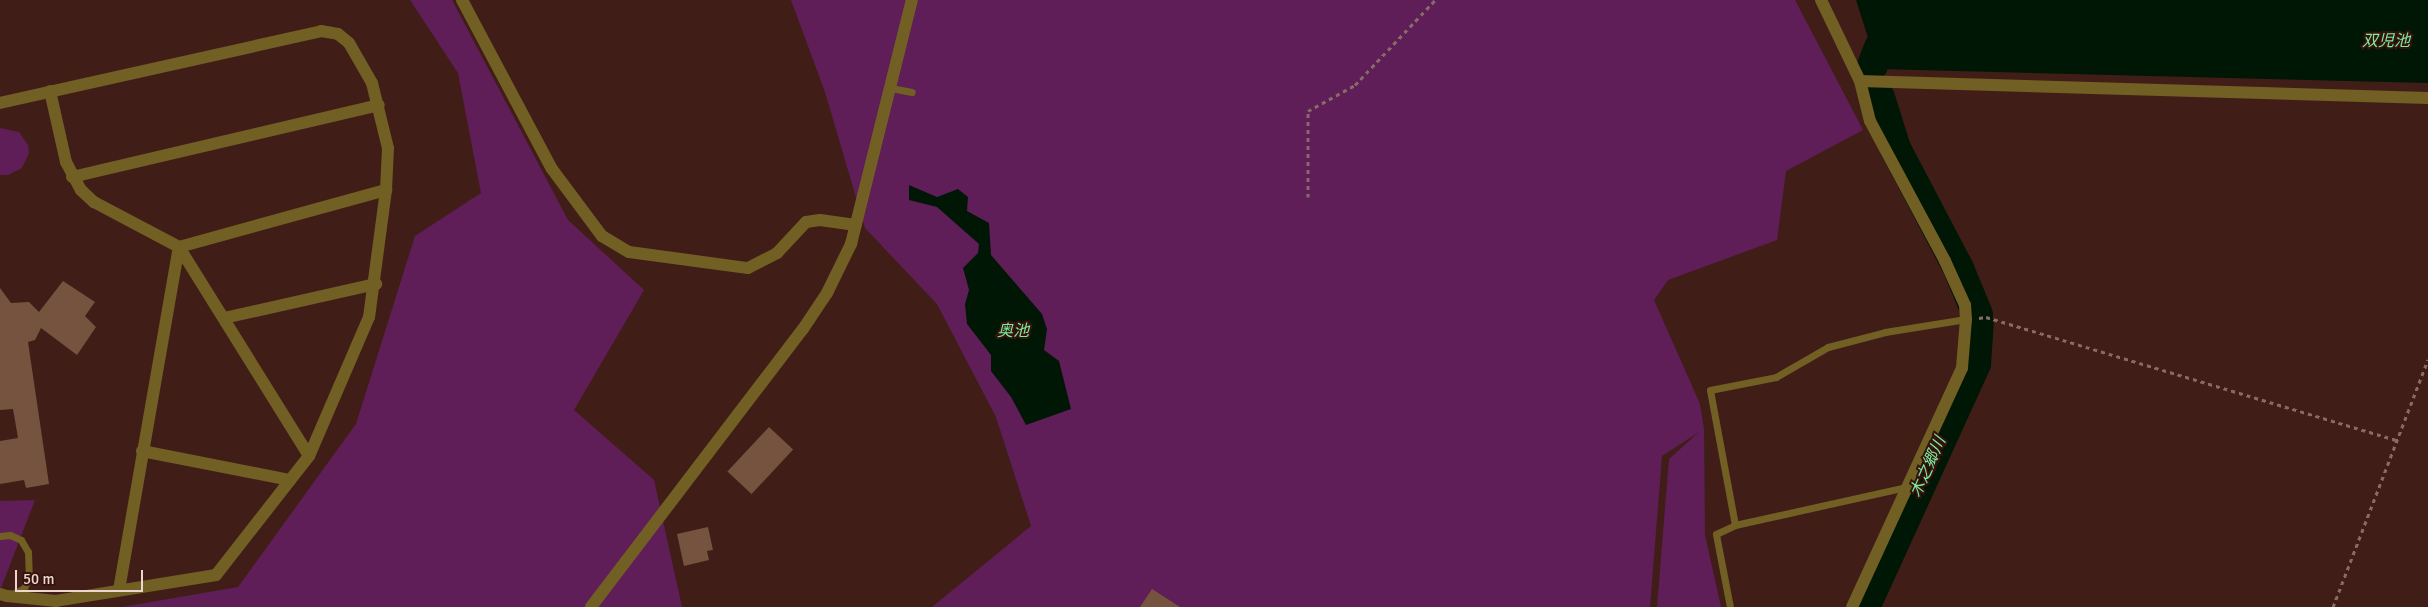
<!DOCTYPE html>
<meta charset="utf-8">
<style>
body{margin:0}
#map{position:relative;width:2428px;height:607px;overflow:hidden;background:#401e17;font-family:Signika,"Noto Sans JP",sans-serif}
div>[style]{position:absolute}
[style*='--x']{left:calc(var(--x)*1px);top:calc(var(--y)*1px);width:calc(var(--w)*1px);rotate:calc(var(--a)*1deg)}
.green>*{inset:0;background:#5f1e58}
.water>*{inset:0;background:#001706}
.river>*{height:31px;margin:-15.5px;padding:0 15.5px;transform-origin:15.5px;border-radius:15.5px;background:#001706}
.building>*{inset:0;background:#75533e;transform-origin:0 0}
.path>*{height:3px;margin-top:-1.5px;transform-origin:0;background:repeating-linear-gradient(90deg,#896b65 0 4px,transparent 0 8px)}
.service>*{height:7px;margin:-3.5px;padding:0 3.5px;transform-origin:3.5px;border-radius:3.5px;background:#715f24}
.minor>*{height:12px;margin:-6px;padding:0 6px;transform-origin:6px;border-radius:6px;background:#715f24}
.tertiary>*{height:12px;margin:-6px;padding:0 6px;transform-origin:6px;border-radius:6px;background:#715f24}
span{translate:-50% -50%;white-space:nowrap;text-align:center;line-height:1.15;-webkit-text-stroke:4px #36140e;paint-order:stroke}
.water-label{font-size:16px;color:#7aec9e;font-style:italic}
.scale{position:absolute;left:15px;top:570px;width:128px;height:22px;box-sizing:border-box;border:2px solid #edd5d0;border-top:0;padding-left:6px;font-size:15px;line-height:18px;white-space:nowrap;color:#edd5d0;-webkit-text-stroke:4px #36140e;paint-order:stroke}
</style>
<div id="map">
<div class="green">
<div style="clip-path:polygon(410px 0,452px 0,568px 220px,644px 290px,574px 410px,654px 480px,682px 607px,122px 607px,238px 587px,356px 424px,415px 236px,481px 193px,458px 73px)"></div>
<div style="clip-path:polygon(791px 0,1795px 0,1863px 130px,1786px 171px,1777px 240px,1668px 280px,1654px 300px,1700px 404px,1704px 429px,1705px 535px,1721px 607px,1657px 607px,1669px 459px,1699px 432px,1662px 456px,1650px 607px,932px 607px,1031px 526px,996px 417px,937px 304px,865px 228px,825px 92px)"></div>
<div style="clip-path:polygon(0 128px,19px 132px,28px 145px,29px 153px,22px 168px,8px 175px,0 175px)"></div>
<div style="clip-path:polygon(35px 500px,1px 588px,0 587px,0 501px)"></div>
</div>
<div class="water">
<div style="clip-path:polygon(1856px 0,2428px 0,2428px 83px,1878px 69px)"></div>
<div style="clip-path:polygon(909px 185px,937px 197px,958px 189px,968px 197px,967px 211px,989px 223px,991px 255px,1042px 314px,1047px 329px,1044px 350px,1059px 361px,1071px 409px,1026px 425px,1011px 397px,991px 371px,991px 355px,967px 324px,965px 304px,969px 290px,963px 268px,978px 253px,979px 244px,937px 207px,909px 200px)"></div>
</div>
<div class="river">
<div style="--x:1872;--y:65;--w:19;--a:-69"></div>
<div style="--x:1879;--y:97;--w:53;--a:72.6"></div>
<div style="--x:1895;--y:148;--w:136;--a:62.3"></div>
<div style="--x:1958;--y:268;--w:50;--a:67.6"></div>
<div style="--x:1864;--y:607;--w:268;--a:-65.5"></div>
<div style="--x:1975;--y:363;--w:39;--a:-86"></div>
</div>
<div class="building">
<div style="clip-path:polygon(63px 281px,95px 302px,85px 316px,96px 327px,77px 355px,41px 328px,35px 340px,28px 342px,49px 484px,26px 488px,24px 480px,0 484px,0 441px,18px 438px,13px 409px,0 410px,0 288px,11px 303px,29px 302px,39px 312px)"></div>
<div style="left:769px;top:427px;width:33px;height:61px;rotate:43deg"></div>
<div style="clip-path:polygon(708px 527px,713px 550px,707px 551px,709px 560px,684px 566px,677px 534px)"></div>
<div style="clip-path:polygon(1152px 589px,1180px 607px,1140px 607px)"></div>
</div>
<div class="path">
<div style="--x:1308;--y:197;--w:86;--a:-90"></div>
<div style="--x:1308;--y:111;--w:54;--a:-29"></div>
<div style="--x:1355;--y:85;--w:117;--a:-46.7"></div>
<div style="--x:1979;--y:318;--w:7;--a:-8"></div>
<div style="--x:1986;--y:317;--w:429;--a:16.7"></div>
<div style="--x:2333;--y:607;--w:265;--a:-69"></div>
</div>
<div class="service">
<div style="--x:891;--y:88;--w:21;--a:11"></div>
<div style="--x:1735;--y:525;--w:176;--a:-12.5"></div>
<div style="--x:0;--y:536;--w:10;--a:-6"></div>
<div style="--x:10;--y:535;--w:12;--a:24"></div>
<div style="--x:21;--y:540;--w:14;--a:60"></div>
<div style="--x:28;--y:552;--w:26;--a:88"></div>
<div style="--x:29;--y:578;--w:11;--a:117"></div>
<div style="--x:24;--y:588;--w:16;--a:153"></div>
<div style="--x:1730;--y:607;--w:74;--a:-100.9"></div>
<div style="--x:1716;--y:534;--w:21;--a:-25"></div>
<div style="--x:1735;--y:525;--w:137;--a:-100.5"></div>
<div style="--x:1710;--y:390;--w:67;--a:-11.1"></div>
<div style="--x:1776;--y:377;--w:60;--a:-30"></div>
<div style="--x:1828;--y:347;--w:59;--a:-14.7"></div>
<div style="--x:1885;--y:332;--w:82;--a:-9.1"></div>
</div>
<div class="minor">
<div style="--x:462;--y:0;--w:191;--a:62"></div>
<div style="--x:552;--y:169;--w:84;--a:53.3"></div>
<div style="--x:602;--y:236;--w:31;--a:31"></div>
<div style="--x:629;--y:252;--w:120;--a:7.7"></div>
<div style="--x:748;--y:268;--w:33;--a:-27"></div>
<div style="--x:777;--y:253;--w:42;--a:-46.9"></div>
<div style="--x:806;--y:222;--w:14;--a:-8"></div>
<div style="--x:820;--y:220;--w:36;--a:8"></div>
<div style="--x:1821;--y:0;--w:90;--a:64.3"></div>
<div style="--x:1860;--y:81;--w:41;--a:76"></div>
<div style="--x:1870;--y:121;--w:159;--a:61.8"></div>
<div style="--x:1945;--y:261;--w:48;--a:65.6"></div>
<div style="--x:1965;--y:305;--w:14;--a:86"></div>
<div style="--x:1966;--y:319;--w:49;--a:94.7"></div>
<div style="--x:1962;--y:368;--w:263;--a:114.7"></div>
<div style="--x:1860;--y:81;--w:568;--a:1.71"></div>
<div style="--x:50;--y:91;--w:73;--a:77.3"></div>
<div style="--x:66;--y:162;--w:32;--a:62"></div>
<div style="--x:81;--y:190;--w:18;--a:43"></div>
<div style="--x:94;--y:202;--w:96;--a:27.9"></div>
<div style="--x:179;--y:247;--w:246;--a:58.1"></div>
<div style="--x:0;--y:103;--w:329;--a:-12.6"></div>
<div style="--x:321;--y:31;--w:17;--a:10"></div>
<div style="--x:338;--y:34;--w:14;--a:39"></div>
<div style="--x:349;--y:43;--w:46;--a:60.1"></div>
<div style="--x:372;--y:83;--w:67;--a:76.2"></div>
<div style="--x:388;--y:148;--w:42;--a:92.7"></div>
<div style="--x:386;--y:190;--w:128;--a:97.6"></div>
<div style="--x:369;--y:317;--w:151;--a:113.3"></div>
<div style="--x:309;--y:456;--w:151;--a:128"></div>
<div style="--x:216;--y:575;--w:162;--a:170.8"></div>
<div style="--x:56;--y:601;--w:49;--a:-174.2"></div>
<div style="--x:72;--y:177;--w:315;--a:-13.2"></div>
<div style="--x:224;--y:318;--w:156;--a:-12.6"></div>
<div style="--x:142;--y:451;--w:151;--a:11.1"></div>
<div style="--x:119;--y:590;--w:348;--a:-80.1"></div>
<div style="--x:179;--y:247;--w:215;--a:-15.4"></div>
</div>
<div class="tertiary">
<div style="--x:0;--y:594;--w:7;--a:16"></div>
<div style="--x:591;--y:607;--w:350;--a:-52.7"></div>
<div style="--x:803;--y:329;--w:43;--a:-56.3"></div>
<div style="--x:827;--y:293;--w:55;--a:-63.9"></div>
<div style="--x:851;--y:244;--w:252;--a:-76"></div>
</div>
<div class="water-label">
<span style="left:2386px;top:41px">双児池</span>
<span style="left:1013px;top:331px">奥池</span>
<span style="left:1928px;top:467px;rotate:-66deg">木之郷川</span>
</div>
<div class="scale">50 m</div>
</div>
